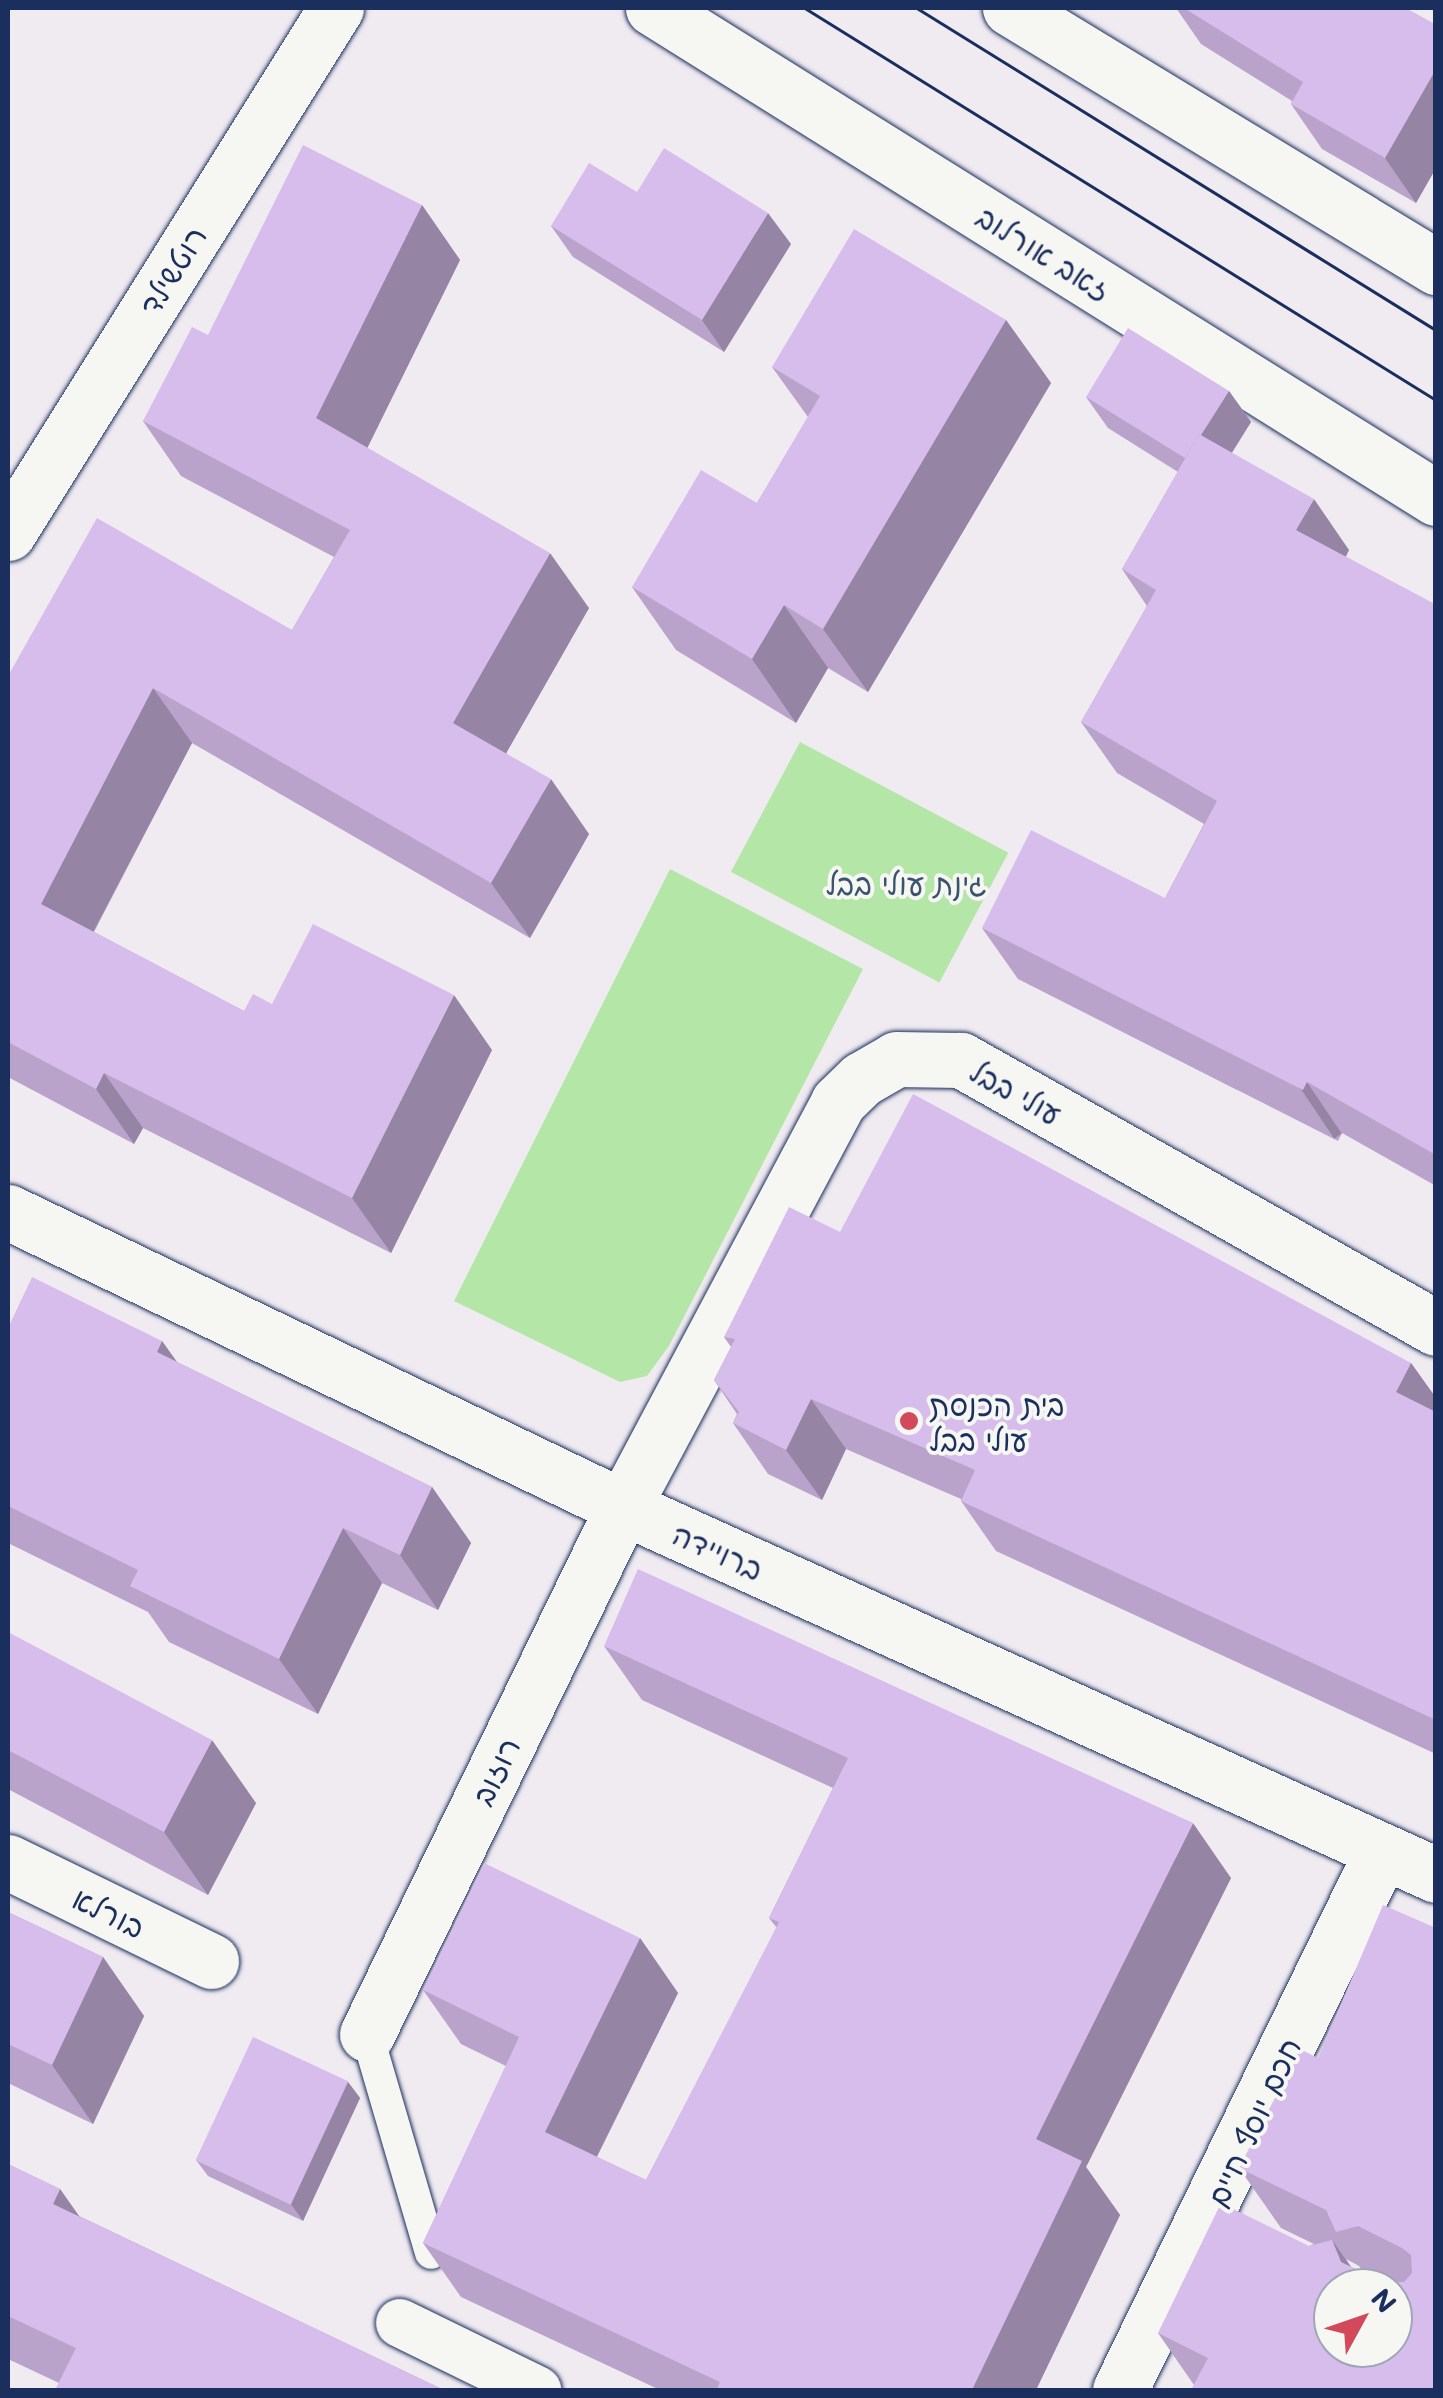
<!DOCTYPE html>
<meta charset="utf-8">
<style>
body{margin:0}
#map{position:relative;width:1443px;height:2398px;overflow:hidden;background:#f0ebf1;font-family:Mali,"Playpen Sans Hebrew",sans-serif}
div>[style]{position:absolute}
[style*='--x']{left:calc(var(--x)*1px);top:calc(var(--y)*1px);width:calc(var(--w)*1px);rotate:calc(var(--a)*1deg)}
.green>*{inset:0;background:#b4e7a7;transform-origin:0 0}
.roads{filter:drop-shadow(0 0 2px #1b2f5e) drop-shadow(0 0 2px #1b2f5e)}
.service>*{height:32px;margin:-16px;padding:0 16px;transform-origin:16px;border-radius:16px;background:#f6f6f2}
.pedestrian>*{height:48px;margin:-24px;padding:0 24px;transform-origin:24px;border-radius:24px;background:#f6f6f2}
.minor>*{height:55px;margin:-27.5px;padding:0 27.5px;transform-origin:27.5px;border-radius:27.5px;background:#f6f6f2}
.tertiary>*{height:55px;margin:-27.5px;padding:0 27.5px;transform-origin:27.5px;border-radius:27.5px;background:#f6f6f2}
.primary>*{height:55px;margin:-27.5px;padding:0 27.5px;transform-origin:27.5px;border-radius:27.5px;background:#f6f6f2}
.tram>*{height:2.5px;margin:-1.25px;padding:0 1.25px;transform-origin:1.25px;border-radius:1.25px;background:#1b2f5e}
.wall>*{inset:0;background:#b9a3ca}
.shaded-wall>*{inset:0;background:#9684a4;transform-origin:0 0}
.building>*{inset:0;background:#d7bdeb;transform-origin:0 0}
.dots>*{width:28px;height:28px;translate:-50% -50%;box-sizing:border-box;border:5px solid #f6f6f2;border-radius:50%}
span{translate:-50% -50%;white-space:nowrap;text-align:center;line-height:1.15;-webkit-text-stroke:8px #f6f6f2;paint-order:stroke}
.street-label{font-size:30px;color:#1b2f5e}
.park-label{font-size:30px;color:#3a546d}
.poi-label{font-size:30px;color:#1b2f5e}
.left{translate:0 -50%;text-align:left}
.frame{position:absolute;inset:0;border:10px solid #1b2f5e;pointer-events:none}
.north{position:absolute;left:1313px;top:2268px;width:100px;height:100px;box-sizing:border-box;background:#f6f6f2;border:2px solid #9ea6b7;border-radius:50%;rotate:50deg;font-size:28px;font-weight:700;line-height:40px;text-align:center;color:#1b2f5e}
.north::after{content:'';display:block;margin:auto;width:35px;height:45px;background:#d1495b;clip-path:polygon(50% 0,100% 100%,50% 72%,0 100%)}
</style>
<div id="map">
<div class="green">
<div style="left:800px;top:742px;width:236px;height:147px;rotate:28deg"></div>
<div style="clip-path:polygon(670px 869px,863px 969px,669px 1346px,647px 1376px,620px 1382px,454px 1301px)"></div>
</div>
<div class="roads">
<div class="service">
<div style="--x:367;--y:2034;--w:228;--a:73.7"></div>
</div>
<div class="pedestrian">
<div style="--x:400;--y:2323;--w:153;--a:26.1"></div>
</div>
<div class="minor">
<div style="--x:8;--y:1212;--w:682;--a:25.63"></div>
<div style="--x:623;--y:1507;--w:892;--a:24.35"></div>
<div style="--x:8;--y:1862;--w:226;--a:26"></div>
<div style="--x:367;--y:2034;--w:586;--a:-64.09"></div>
<div style="--x:623;--y:1507;--w:459;--a:-62"></div>
<div style="--x:838;--y:1102;--w:33;--a:-44"></div>
<div style="--x:862;--y:1079;--w:39;--a:-30"></div>
<div style="--x:896;--y:1059;--w:65;--a:0.9"></div>
<div style="--x:961;--y:1060;--w:545;--a:29.43"></div>
<div style="--x:1120;--y:2390;--w:599;--a:-64.08"></div>
</div>
<div class="tertiary">
<div style="--x:8;--y:533;--w:619;--a:-58"></div>
</div>
<div class="primary">
<div style="--x:653;--y:8;--w:924;--a:32.04"></div>
<div style="--x:1010;--y:8;--w:499;--a:31.3"></div>
</div>
</div>
<div class="tram">
<div style="--x:805;--y:8;--w:743;--a:31.85"></div>
<div style="--x:917;--y:8;--w:611;--a:31.82"></div>
</div>
<div class="wall">
<div style="clip-path:polygon(1176px 8px,1405px 8px,1436px 25px,1436px 168px,1416px 203px,1322px 149px,1291px 104px,1292px 101px,1201px 44px)"></div>
<div style="clip-path:polygon(637px 192px,791px 244px,724px 352px,573px 257px,551px 226px)"></div>
<div style="clip-path:polygon(422px 205px,460px 260px,367px 448px,589px 608px,506px 753px,589px 834px,530px 938px,192px 743px,94px 932px,244px 1011px,272px 1004px,492px 1050px,391px 1253px,143px 1128px,134px 1144px,8px 1077px,8px 676px,292px 630px,334px 557px,181px 476px,143px 421px,208px 335px)"></div>
<div style="clip-path:polygon(1006px 320px,1051px 383px,868px 692px,828px 668px,796px 723px,676px 650px,632px 587px,757px 503px,808px 417px,772px 367px)"></div>
<div style="clip-path:polygon(1229px 391px,1251px 422px,1232px 453px,1349px 550px,1346px 557px,1436px 605px,1436px 1186px,1342px 1133px,1338px 1141px,1018px 979px,982px 928px,1165px 898px,1204px 824px,1117px 773px,1081px 722px,1147px 606px,1122px 569px,1178px 472px,1108px 428px,1086px 397px)"></div>
<div style="clip-path:polygon(840px 1232px,1411px 1363px,1436px 1398px,1436px 1754px,996px 1551px,961px 1501px,961px 1499px,846px 1449px,822px 1500px,768px 1474px,733px 1423px,737px 1414px,714px 1380px,731px 1347px,724px 1337px)"></div>
<div style="clip-path:polygon(8px 1328px,162px 1341px,177px 1362px,432px 1487px,471px 1543px,438px 1610px,382px 1583px,318px 1714px,169px 1642px,148px 1612px,8px 1543px)"></div>
<div style="clip-path:polygon(8px 1632px,256px 1803px,208px 1895px,8px 1789px)"></div>
<div style="clip-path:polygon(604px 1646px,1231px 1878px,1086px 2167px,1120px 2215px,1036px 2390px,660px 2390px,461px 2297px,423px 2243px,506px 2066px,461px 2044px,423px 1990px,640px 1938px,678px 1993px,597px 2157px,646px 2180px,777px 1928px,769px 1918px,833px 1788px,642px 1700px)"></div>
<div style="clip-path:polygon(8px 1912px,103px 1957px,144px 2016px,93px 2124px,8px 2083px)"></div>
<div style="clip-path:polygon(evenodd,1436px 1928px,1436px 2390px,1194px 2385px,1158px 2333px,1309px 2246px,1314px 2244px,1281px 2228px,1239px 2168px,1318px 2058px,1436px 1928px,1346px 2259px,1359px 2266px,1364px 2273px,1351px 2267px,1346px 2259px)"></div>
<div style="clip-path:polygon(348px 2082px,360px 2098px,303px 2221px,208px 2176px,196px 2160px)"></div>
<div style="clip-path:polygon(8px 2164px,60px 2189px,79px 2216px,444px 2390px,59px 2383px,8px 2359px)"></div>
</div>
<div class="shaded-wall">
<div style="clip-path:polygon(1436px 69px,1436px 168px,1416px 203px,1385px 158px)"></div>
<div style="clip-path:polygon(422px 205px,460px 260px,355px 473px,316px 418px)"></div>
<div style="clip-path:polygon(768px 213px,791px 244px,724px 352px,702px 320px)"></div>
<div style="clip-path:polygon(1006px 320px,1051px 383px,868px 692px,823px 629px)"></div>
<div style="clip-path:polygon(1229px 391px,1251px 422px,1208px 490px,1186px 459px)"></div>
<div style="clip-path:polygon(1314px 499px,1349px 550px,1332px 581px,1296px 530px)"></div>
<div style="clip-path:polygon(550px 553px,589px 608px,492px 778px,453px 723px)"></div>
<div style="clip-path:polygon(784px 605px,828px 668px,796px 723px,752px 659px)"></div>
<div style="clip-path:polygon(153px 688px,192px 743px,79px 959px,41px 904px)"></div>
<div style="clip-path:polygon(551px 779px,589px 834px,530px 938px,491px 883px)"></div>
<div style="clip-path:polygon(454px 995px,492px 1050px,391px 1253px,352px 1198px)"></div>
<div style="clip-path:polygon(104px 1073px,143px 1128px,134px 1144px,96px 1089px)"></div>
<div style="left:1307px;top:1082px;width:62px;height:9px;rotate:56deg"></div>
<div style="clip-path:polygon(162px 1341px,201px 1396px,157px 1352px)"></div>
<div style="clip-path:polygon(1411px 1363px,1436px 1398px,1436px 1435px,1396px 1392px)"></div>
<div style="clip-path:polygon(811px 1399px,846px 1449px,822px 1500px,786px 1450px)"></div>
<div style="clip-path:polygon(432px 1487px,471px 1543px,438px 1610px,400px 1555px)"></div>
<div style="clip-path:polygon(343px 1528px,382px 1583px,318px 1714px,279px 1659px)"></div>
<div style="clip-path:polygon(212px 1740px,256px 1803px,208px 1895px,164px 1832px)"></div>
<div style="clip-path:polygon(1193px 1823px,1231px 1878px,1086px 2167px,1120px 2215px,1036px 2390px,972px 2390px,1036px 2139px)"></div>
<div style="clip-path:polygon(640px 1938px,678px 1993px,582px 2186px,545px 2132px)"></div>
<div style="clip-path:polygon(103px 1957px,144px 2016px,93px 2124px,52px 2065px)"></div>
<div style="clip-path:polygon(348px 2082px,360px 2098px,303px 2221px,291px 2204px)"></div>
<div style="clip-path:polygon(60px 2189px,105px 2253px,53px 2204px)"></div>
<div style="clip-path:polygon(1332px 2240px,1366px 2288px,1341px 2262px)"></div>
</div>
<div class="building">
<div style="clip-path:polygon(1184px 8px,1405px 8px,1436px 25px,1436px 69px,1385px 158px,1291px 104px,1303px 82px)"></div>
<div style="clip-path:polygon(303px 145px,422px 205px,316px 418px,550px 553px,453px 723px,551px 779px,491px 883px,153px 688px,41px 904px,244px 1011px,253px 994px,272px 1004px,313px 924px,454px 995px,352px 1198px,104px 1073px,96px 1089px,8px 1042px,8px 676px,97px 518px,292px 630px,350px 530px,143px 421px,192px 327px,208px 335px)"></div>
<div style="clip-path:polygon(664px 148px,768px 213px,702px 320px,551px 226px,589px 163px,637px 192px)"></div>
<div style="clip-path:polygon(854px 229px,1006px 320px,823px 629px,784px 605px,752px 659px,632px 587px,701px 470px,757px 503px,820px 396px,772px 367px)"></div>
<div style="clip-path:polygon(1128px 328px,1229px 391px,1201px 435px,1199px 434px,1185px 458px,1086px 397px)"></div>
<div style="clip-path:polygon(1199px 434px,1314px 499px,1296px 530px,1436px 605px,1436px 1155px,1307px 1082px,1303px 1090px,982px 928px,1031px 830px,1165px 898px,1217px 801px,1081px 722px,1156px 590px,1122px 569px)"></div>
<div style="clip-path:polygon(913px 1094px,1411px 1363px,1396px 1392px,1436px 1412px,1436px 1720px,961px 1501px,975px 1470px,811px 1399px,786px 1450px,733px 1423px,739px 1412px,714px 1380px,735px 1339px,724px 1337px,789px 1207px,840px 1232px)"></div>
<div style="clip-path:polygon(32px 1277px,162px 1341px,157px 1352px,432px 1487px,400px 1555px,343px 1528px,279px 1659px,130px 1586px,138px 1570px,8px 1506px,8px 1328px)"></div>
<div style="clip-path:polygon(638px 1569px,1193px 1823px,1036px 2139px,1082px 2161px,972px 2390px,721px 2390px,717px 2389px,720px 2382px,423px 2243px,519px 2037px,423px 1990px,484px 1863px,640px 1938px,545px 2132px,646px 2180px,779px 1922px,769px 1918px,848px 1758px,604px 1646px)"></div>
<div style="clip-path:polygon(8px 1632px,212px 1740px,164px 1832px,8px 1750px)"></div>
<div style="clip-path:polygon(evenodd,1383px 1905px,1436px 1928px,1436px 2390px,1191px 2390px,1208px 2358px,1158px 2333px,1221px 2203px,1309px 2246px,1332px 2240px,1341px 2262px,1385px 2283px,1404px 2282px,1412px 2273px,1411px 2255px,1402px 2248px,1358px 2226px,1336px 2232px,1326px 2210px,1239px 2168px,1300px 2049px,1318px 2058px,1383px 1905px,1333px 2288px,1393px 2288px,1393px 2348px,1333px 2348px,1333px 2288px)"></div>
<div style="clip-path:polygon(8px 1912px,103px 1957px,52px 2065px,8px 2044px)"></div>
<div style="left:253px;top:2037px;width:105px;height:136px;rotate:25deg"></div>
<div style="clip-path:polygon(8px 2164px,60px 2189px,53px 2204px,444px 2390px,55px 2390px,76px 2348px,8px 2316px)"></div>
</div>
<div class="dots">
<div style="left:909px;top:1421px;background:#d1495b"></div>
</div>
<div class="street-label">
<span style="left:1044px;top:253px;rotate:32deg">זאב אורלוב</span>
<span style="left:172px;top:270px;rotate:-58deg">רוטשילד</span>
<span style="left:1016px;top:1092px;rotate:29deg">עולי בבל</span>
<span style="left:718px;top:1551px;rotate:24deg">ברויידה</span>
<span style="left:495px;top:1771px;rotate:-64deg">רוזוב</span>
<span style="left:109px;top:1912px;rotate:26deg">בורלא</span>
<span style="left:1253px;top:2122px;rotate:-65deg">חכם יוסף חיים</span>
</div>
<div class="park-label">
<span style="left:906px;top:883px">גינת עולי בבל</span>
</div>
<div class="poi-label">
<span class="left" style="left:929px;top:1421px">בית הכנסת<br>עולי בבל</span>
</div>
<div class="frame"></div>
<div class="north">N</div>
</div>
